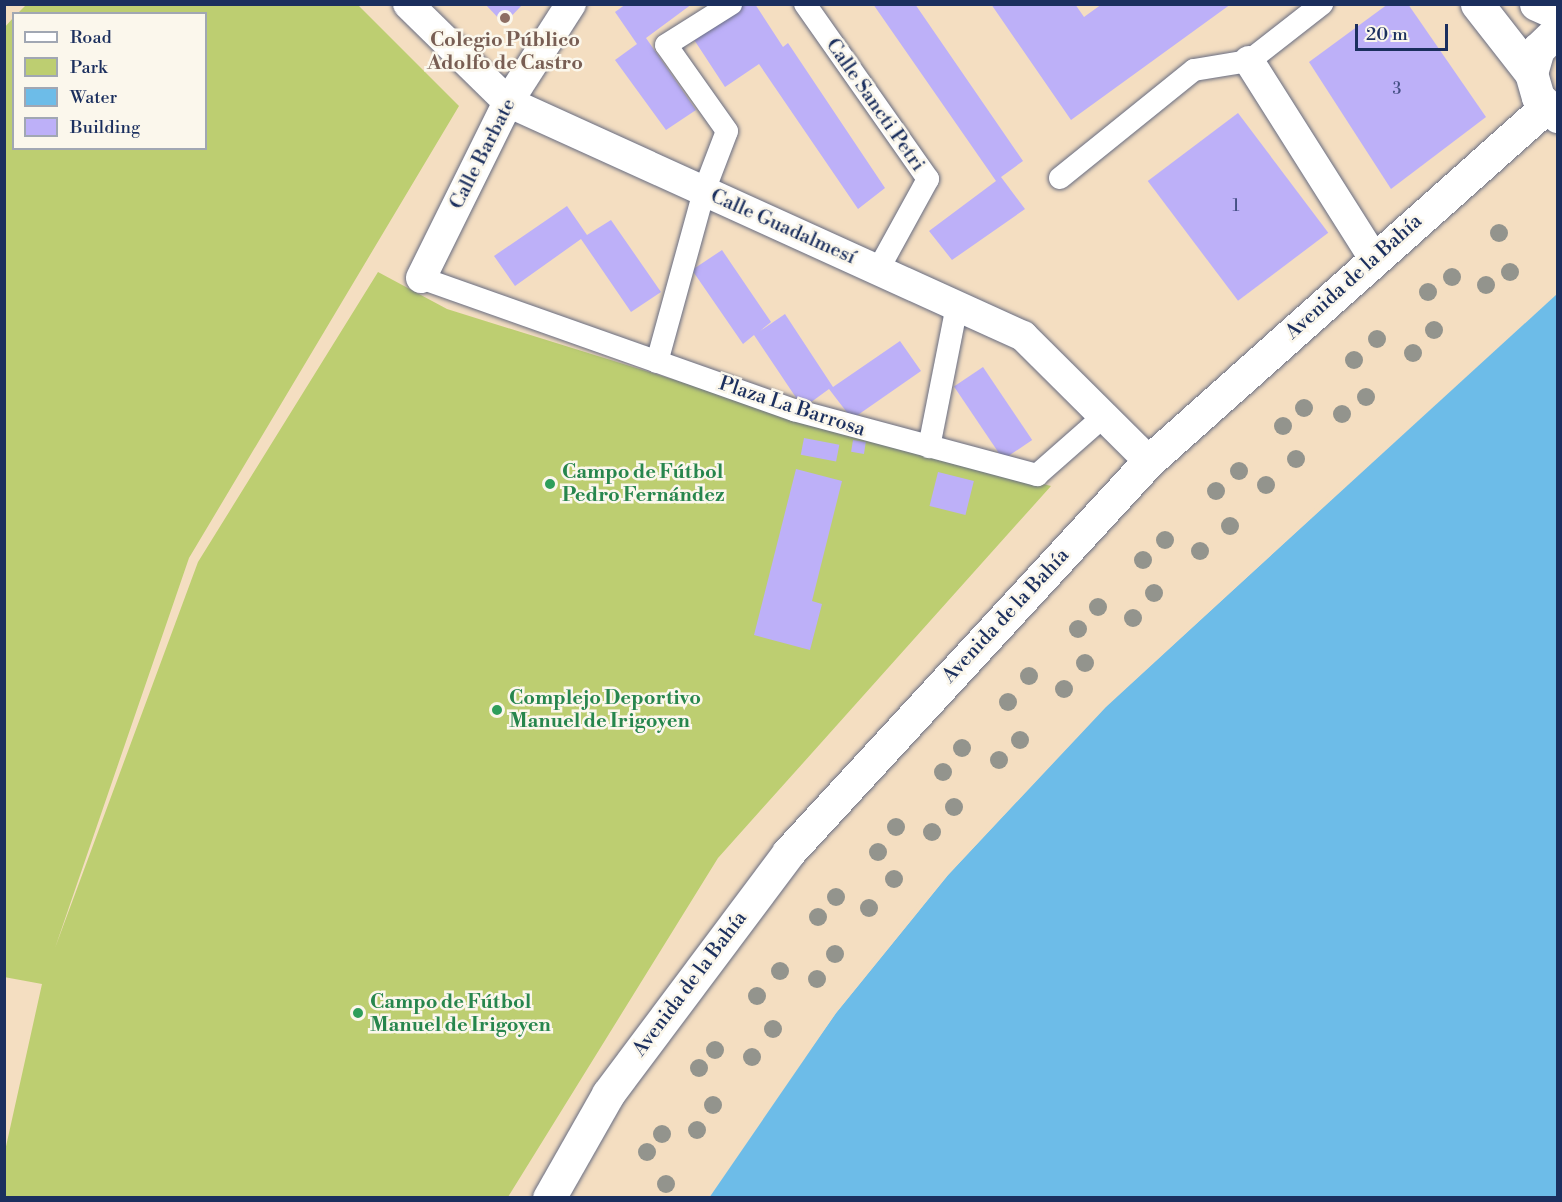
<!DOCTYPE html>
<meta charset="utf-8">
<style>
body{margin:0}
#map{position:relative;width:1562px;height:1202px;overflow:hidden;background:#f4dec1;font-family:"Libre Bodoni",serif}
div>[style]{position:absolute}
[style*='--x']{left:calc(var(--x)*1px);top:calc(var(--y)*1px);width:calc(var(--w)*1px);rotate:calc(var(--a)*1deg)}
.green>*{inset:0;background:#bdce71}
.water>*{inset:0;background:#6dbce8}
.pier>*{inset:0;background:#f4dec1}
.building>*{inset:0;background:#bdb0f8;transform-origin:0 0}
.roads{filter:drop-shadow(0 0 2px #676c81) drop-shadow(0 0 2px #676c81)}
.pedestrian>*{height:22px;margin:-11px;padding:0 11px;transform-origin:11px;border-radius:11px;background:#fff}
.minor>*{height:30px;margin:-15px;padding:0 15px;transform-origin:15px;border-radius:15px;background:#fff}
.tertiary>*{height:33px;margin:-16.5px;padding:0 16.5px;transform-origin:16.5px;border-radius:16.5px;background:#fff}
.secondary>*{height:33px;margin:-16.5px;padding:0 16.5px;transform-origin:16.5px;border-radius:16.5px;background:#fff}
.trees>*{width:18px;height:18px;margin:-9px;border-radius:50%;background:#93948d}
.dots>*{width:16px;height:16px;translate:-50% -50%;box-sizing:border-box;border:3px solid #fbf7ec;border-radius:50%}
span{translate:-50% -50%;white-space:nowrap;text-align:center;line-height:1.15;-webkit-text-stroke:5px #fbf7ec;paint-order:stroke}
.number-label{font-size:16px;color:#444f84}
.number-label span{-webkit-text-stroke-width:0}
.education-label{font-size:20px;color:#785e54;font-weight:700}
.street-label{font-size:20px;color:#1b2f5e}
.leisure-label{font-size:20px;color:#27864d;font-weight:700}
.left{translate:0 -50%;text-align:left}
.frame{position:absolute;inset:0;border:6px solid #1b2f5e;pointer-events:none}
.legend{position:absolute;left:12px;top:12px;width:195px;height:138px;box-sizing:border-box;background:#fbf7ec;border:2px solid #a1a7b3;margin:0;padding:8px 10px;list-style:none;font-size:18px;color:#1b2f5e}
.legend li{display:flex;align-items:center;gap:12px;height:30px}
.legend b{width:30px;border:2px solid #a1a7b3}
.scale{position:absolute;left:1355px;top:24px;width:93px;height:27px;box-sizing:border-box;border:3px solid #1b2f5e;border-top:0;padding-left:8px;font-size:18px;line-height:21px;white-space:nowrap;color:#1b2f5e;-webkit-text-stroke:4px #fbf7ec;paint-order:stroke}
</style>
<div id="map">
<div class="green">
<div style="clip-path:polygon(26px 5px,358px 5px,459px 106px,189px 558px,55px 948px,198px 562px,378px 272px,447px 309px,851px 435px,1051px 486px,718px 858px,508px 1197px,5px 1197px,5px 1151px,42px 984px,4px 977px,4px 28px,13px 18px,14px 148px,206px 148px,206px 14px,18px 13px)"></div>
</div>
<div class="water">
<div style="clip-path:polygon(1557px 294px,1557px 1197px,709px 1198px,836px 1013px,948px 875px,1105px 707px)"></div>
</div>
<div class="pier">
<div style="clip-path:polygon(1558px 291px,1106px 707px,948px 875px,836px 1013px,706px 1198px,833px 1012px,945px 872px,1103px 705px,1283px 537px)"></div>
</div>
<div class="building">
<div style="clip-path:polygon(485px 4px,523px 4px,504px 24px)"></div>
<div style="clip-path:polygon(626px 4px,692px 4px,646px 38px,696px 110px,666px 130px,615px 60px,637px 44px,615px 12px)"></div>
<div style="clip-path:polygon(739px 4px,755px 4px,783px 47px,788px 43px,885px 188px,858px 209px,759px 64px,725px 87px,691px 35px)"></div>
<div style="clip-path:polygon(873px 4px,915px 4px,1023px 161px,1001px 177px,1025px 209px,952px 260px,929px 231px,996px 181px)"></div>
<div style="clip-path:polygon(991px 4px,1075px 4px,1084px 17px,1102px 4px,1231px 4px,1071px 120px)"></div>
<div style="clip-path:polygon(1388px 4px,1408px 4px,1486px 117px,1391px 189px,1309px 62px)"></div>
<div style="left:1238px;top:113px;width:150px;height:113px;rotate:53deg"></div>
<div style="clip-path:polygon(567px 206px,587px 235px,611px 220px,661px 292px,631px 312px,581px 239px,515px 286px,494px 256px)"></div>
<div style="clip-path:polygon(722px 250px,771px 322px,760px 331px,785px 314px,833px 387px,900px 341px,921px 371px,852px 419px,829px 389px,803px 408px,754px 335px,743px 344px,692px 270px)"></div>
<div style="left:983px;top:367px;width:88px;height:35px;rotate:56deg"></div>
<div style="left:804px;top:438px;width:36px;height:17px;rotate:11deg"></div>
<div style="left:853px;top:440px;width:13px;height:12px;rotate:9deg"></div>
<div style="clip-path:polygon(796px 469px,842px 481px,812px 601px,822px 604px,810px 650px,754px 635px)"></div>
<div style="left:938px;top:472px;width:37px;height:35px;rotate:14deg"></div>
</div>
<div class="roads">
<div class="pedestrian">
<div style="--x:805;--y:4;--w:214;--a:54.9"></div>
<div style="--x:928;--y:179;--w:104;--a:118.8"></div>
<div style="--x:1060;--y:178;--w:172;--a:-38.9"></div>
<div style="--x:1194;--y:70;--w:56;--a:-9.3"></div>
<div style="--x:1249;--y:61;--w:93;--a:-38"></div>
<div style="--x:421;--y:278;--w:396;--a:19.5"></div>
<div style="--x:794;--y:410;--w:252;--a:15"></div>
<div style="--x:1037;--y:475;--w:89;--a:-41.4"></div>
<div style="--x:657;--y:362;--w:177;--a:-74.6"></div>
<div style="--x:704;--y:191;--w:64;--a:-69"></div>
<div style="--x:727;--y:131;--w:105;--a:-125.3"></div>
<div style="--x:666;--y:45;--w:77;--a:-32.2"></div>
<div style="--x:929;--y:447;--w:144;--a:-78.8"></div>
</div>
<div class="minor">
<div style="--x:408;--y:4;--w:140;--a:44.4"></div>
<div style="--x:508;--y:102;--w:566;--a:24.44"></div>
<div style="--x:1023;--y:336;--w:177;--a:44.8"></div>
<div style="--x:1249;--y:61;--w:234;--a:57.7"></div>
<div style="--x:421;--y:278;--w:196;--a:-63.7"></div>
<div style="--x:508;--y:102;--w:117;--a:-57.3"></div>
</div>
<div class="tertiary">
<div style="--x:1477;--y:4;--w:88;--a:52"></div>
<div style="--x:1536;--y:4;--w:24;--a:24"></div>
</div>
<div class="secondary">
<div style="--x:1558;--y:30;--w:28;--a:136"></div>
<div style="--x:1538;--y:49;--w:25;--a:106"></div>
<div style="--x:1531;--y:73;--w:25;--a:74"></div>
<div style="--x:1538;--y:97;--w:28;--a:44"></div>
<div style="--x:549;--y:1198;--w:120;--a:-60.4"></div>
<div style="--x:608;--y:1094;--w:301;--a:-53.2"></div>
<div style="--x:788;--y:853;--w:533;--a:-47.36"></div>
<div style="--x:1149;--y:461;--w:532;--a:-41.72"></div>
</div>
</div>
<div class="trees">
<div style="left:1499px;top:233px"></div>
<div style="left:1510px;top:272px"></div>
<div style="left:1452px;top:277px"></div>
<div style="left:1486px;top:285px"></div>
<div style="left:1428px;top:292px"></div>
<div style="left:1434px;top:330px"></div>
<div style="left:1377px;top:339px"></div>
<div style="left:1413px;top:353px"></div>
<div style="left:1354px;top:360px"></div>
<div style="left:1366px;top:397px"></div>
<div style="left:1304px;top:408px"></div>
<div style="left:1342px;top:414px"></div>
<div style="left:1283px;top:426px"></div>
<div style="left:1296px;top:459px"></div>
<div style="left:1239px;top:471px"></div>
<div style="left:1266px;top:485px"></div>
<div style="left:1216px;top:491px"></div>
<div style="left:1230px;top:526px"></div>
<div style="left:1165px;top:540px"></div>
<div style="left:1200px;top:551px"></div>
<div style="left:1143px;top:560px"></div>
<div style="left:1154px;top:593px"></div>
<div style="left:1098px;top:607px"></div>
<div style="left:1133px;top:618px"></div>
<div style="left:1078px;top:629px"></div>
<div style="left:1085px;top:663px"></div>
<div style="left:1029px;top:676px"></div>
<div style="left:1064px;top:689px"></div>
<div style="left:1008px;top:702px"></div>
<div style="left:1020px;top:740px"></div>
<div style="left:962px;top:748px"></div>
<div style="left:999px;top:760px"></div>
<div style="left:943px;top:772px"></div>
<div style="left:954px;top:807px"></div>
<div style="left:896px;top:827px"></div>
<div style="left:932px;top:832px"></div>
<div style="left:878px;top:852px"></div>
<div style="left:894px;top:879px"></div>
<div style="left:836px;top:897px"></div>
<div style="left:869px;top:908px"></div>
<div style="left:818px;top:917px"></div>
<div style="left:835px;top:954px"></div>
<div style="left:780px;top:971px"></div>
<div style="left:817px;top:979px"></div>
<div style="left:757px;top:996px"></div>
<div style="left:773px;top:1029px"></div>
<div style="left:715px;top:1050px"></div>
<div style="left:752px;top:1057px"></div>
<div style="left:699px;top:1068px"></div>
<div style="left:713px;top:1105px"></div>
<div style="left:697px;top:1130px"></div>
<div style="left:662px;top:1134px"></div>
<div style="left:647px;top:1152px"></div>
<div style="left:666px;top:1184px"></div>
</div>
<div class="dots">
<div style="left:505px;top:18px;background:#8d6e63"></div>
<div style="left:550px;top:484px;background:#2e9e5b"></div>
<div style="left:497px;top:710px;background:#2e9e5b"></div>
<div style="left:358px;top:1013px;background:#2e9e5b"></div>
</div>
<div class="number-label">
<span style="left:1397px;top:89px">3</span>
<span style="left:1236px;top:206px">1</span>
</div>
<div class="education-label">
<span style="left:505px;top:52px">Colegio Público<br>Adolfo de Castro</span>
</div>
<div class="street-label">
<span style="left:875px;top:105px;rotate:55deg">Calle Sancti Petri</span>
<span style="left:483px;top:154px;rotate:-63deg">Calle Barbate</span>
<span style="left:783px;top:227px;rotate:24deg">Calle Guadalmesí</span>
<span style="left:1354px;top:277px;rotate:-42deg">Avenida de la Bahía</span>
<span style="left:792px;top:407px;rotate:18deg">Plaza La Barrosa</span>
<span style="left:1006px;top:616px;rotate:-47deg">Avenida de la Bahía</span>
<span style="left:690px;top:984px;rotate:-53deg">Avenida de la Bahía</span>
</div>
<div class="leisure-label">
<span class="left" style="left:562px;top:484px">Campo de Fútbol<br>Pedro Fernández</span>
<span class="left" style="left:509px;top:710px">Complejo Deportivo<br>Manuel de Irigoyen</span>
<span class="left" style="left:370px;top:1014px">Campo de Fútbol<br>Manuel de Irigoyen</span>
</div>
<div class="frame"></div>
<ul class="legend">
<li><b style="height:8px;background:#fff"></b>Road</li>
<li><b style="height:16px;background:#bdce71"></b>Park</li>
<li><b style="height:16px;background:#6dbce8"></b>Water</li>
<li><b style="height:16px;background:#bdb0f8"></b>Building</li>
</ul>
<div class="scale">20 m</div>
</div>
